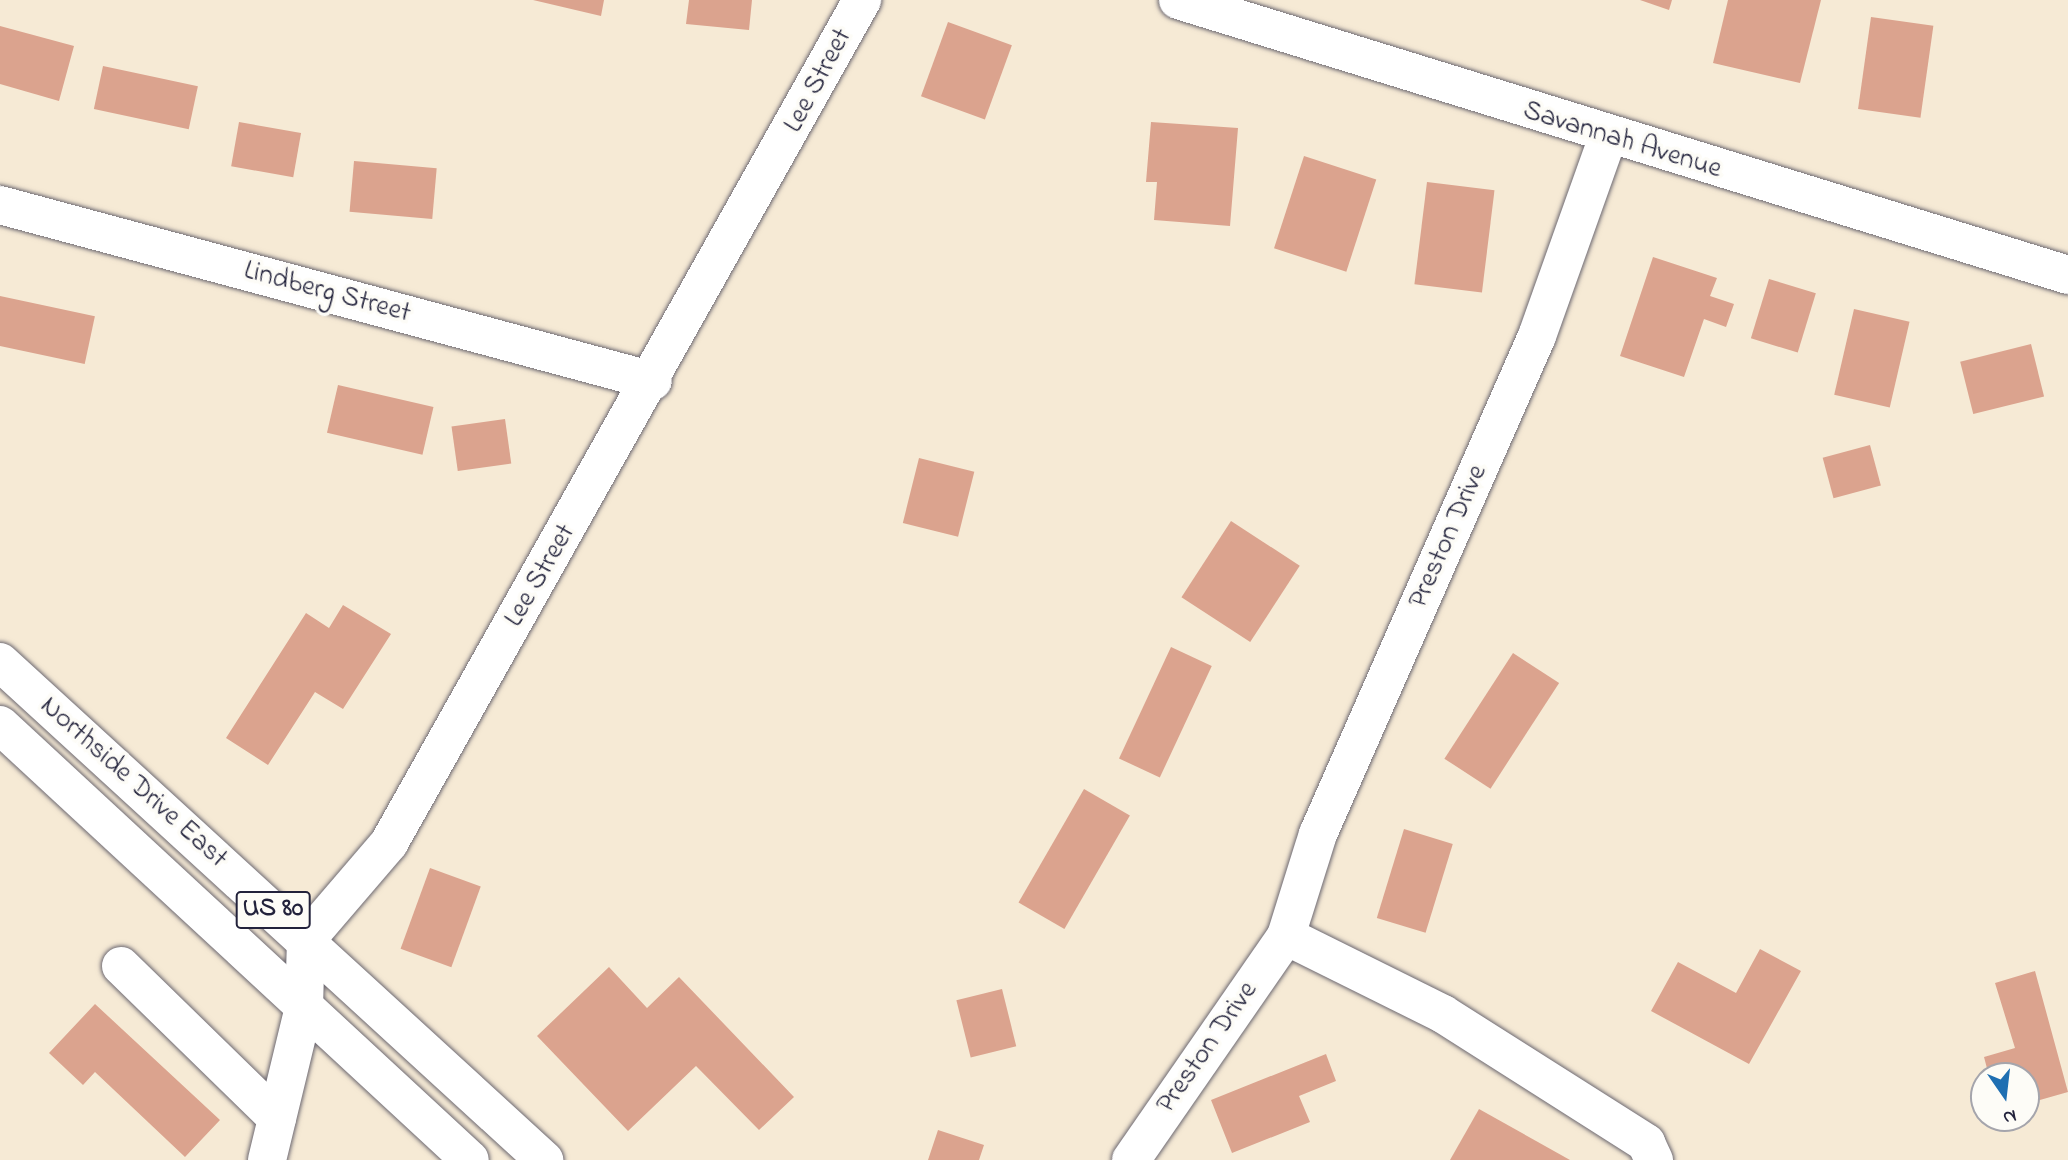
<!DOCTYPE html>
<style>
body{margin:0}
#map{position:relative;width:2068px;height:1160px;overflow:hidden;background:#f6ead5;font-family:"Indie Flower",sans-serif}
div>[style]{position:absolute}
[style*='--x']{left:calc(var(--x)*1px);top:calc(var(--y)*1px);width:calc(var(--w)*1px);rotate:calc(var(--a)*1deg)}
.building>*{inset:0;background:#dba38e;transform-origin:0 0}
.roads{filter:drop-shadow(0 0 2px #6c6871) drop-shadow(0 0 2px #6c6871)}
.minor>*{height:38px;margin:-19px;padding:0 19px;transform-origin:19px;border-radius:19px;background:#fff}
.major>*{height:38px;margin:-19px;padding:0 19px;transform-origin:19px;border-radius:19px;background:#fff}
span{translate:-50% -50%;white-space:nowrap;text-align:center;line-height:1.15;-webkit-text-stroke:7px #fdfcf7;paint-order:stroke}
.shield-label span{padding:2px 5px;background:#fdfcf7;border:2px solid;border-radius:5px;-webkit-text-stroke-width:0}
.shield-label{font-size:26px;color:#22223b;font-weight:700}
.street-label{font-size:28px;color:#22223b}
.north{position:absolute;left:1970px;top:1062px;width:70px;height:70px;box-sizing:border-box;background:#fdfcf7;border:2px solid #a5a5ac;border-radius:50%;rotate:166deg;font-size:19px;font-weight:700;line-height:28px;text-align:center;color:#22223b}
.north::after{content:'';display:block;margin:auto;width:24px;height:32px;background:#1f6fb2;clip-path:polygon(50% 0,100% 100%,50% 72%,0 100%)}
</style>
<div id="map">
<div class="building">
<div style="clip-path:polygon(533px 0,604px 0,601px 16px)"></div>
<div style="clip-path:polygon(689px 0,752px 0,749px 30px,686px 24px)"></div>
<div style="clip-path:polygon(1640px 0,1672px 0,1669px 10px)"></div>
<div style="clip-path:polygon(1728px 0,1821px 0,1800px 83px,1713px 63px)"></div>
<div style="left:1871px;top:17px;width:63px;height:93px;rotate:8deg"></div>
<div style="left:948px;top:22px;width:68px;height:79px;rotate:20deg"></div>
<div style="clip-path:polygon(0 26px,74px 46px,59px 101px,0 84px)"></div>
<div style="left:103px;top:66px;width:97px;height:44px;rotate:12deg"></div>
<div style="left:239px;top:122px;width:63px;height:45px;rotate:10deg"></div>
<div style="clip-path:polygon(1151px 122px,1238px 128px,1230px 226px,1154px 220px,1157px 182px,1146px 182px)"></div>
<div style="left:1304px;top:156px;width:76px;height:97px;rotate:18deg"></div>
<div style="left:354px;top:161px;width:83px;height:51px;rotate:5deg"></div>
<div style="left:1427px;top:182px;width:68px;height:103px;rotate:7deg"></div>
<div style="clip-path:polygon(1653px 257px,1717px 278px,1710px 296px,1734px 304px,1726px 327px,1704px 319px,1684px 377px,1620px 356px)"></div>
<div style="left:1769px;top:279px;width:49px;height:62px;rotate:17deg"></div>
<div style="left:0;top:296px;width:97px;height:49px;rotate:12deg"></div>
<div style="left:1854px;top:309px;width:57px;height:88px;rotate:13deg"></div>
<div style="left:2031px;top:344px;width:54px;height:73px;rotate:76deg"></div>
<div style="left:338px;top:385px;width:98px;height:49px;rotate:13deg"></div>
<div style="left:505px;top:419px;width:45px;height:54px;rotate:82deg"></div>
<div style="left:1870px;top:445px;width:42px;height:49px;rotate:75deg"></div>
<div style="left:919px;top:458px;width:57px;height:67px;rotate:14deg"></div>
<div style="left:1231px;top:521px;width:82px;height:91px;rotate:33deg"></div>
<div style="clip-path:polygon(343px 605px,391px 634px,343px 709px,315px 692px,268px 765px,226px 738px,306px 613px,329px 628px)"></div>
<div style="left:1171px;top:647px;width:45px;height:123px;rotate:25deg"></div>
<div style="left:1513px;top:653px;width:55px;height:126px;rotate:33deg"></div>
<div style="left:1084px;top:789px;width:53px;height:131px;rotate:30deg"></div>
<div style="left:1404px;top:829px;width:51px;height:93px;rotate:17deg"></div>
<div style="left:430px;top:868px;width:54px;height:86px;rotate:20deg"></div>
<div style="clip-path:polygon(1760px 949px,1801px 971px,1749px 1064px,1651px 1011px,1678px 962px,1736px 993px)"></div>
<div style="clip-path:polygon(609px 967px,647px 1008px,679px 977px,794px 1097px,759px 1130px,696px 1066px,628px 1131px,537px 1036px)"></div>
<div style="clip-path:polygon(2035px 971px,2068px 1092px,2026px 1104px,2026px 1076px,1989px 1076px,1984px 1057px,2015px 1048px,1995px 983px)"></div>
<div style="left:1002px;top:989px;width:59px;height:47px;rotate:76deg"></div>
<div style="clip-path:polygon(95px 1004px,220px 1120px,185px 1157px,95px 1072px,83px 1085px,49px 1053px)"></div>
<div style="clip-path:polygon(1326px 1054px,1336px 1081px,1299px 1096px,1310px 1122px,1232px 1153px,1211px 1100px)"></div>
<div style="clip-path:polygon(1479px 1109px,1570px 1160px,1450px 1160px)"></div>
<div style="clip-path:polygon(938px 1130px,984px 1145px,979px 1160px,928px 1160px)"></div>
</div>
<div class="roads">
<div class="minor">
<div style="--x:1178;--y:0;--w:932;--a:17.17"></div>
<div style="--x:0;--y:205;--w:676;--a:15.08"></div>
<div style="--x:1286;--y:936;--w:107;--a:-72.6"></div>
<div style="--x:1318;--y:834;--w:544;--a:-66.26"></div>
<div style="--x:1537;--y:336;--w:211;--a:-70.4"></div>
<div style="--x:121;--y:966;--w:218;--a:44.3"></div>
<div style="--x:267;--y:1160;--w:157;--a:-76.4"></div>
<div style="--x:304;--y:1007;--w:67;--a:-88.3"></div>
<div style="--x:306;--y:940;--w:128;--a:-49.4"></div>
<div style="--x:389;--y:843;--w:967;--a:-60.7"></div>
<div style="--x:1131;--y:1160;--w:272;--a:-55.3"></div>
<div style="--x:1286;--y:936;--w:175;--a:26.4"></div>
<div style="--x:1443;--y:1014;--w:241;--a:32.4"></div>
<div style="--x:1646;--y:1143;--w:19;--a:65"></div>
</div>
<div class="major">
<div style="--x:0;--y:662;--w:738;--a:42.47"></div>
<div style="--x:0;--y:725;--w:640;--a:42.79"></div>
</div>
</div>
<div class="shield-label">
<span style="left:273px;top:910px">US 80</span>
</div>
<div class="street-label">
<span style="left:819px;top:81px;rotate:-62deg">Lee Street</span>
<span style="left:1622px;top:141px;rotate:17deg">Savannah Avenue</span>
<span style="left:327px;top:293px;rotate:15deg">Lindberg Street</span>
<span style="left:1449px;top:537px;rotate:-66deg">Preston Drive</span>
<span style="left:541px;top:576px;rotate:-60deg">Lee Street</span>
<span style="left:133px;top:783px;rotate:42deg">Northside Drive East</span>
<span style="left:1208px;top:1048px;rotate:-55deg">Preston Drive</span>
</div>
<div class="north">N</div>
</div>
